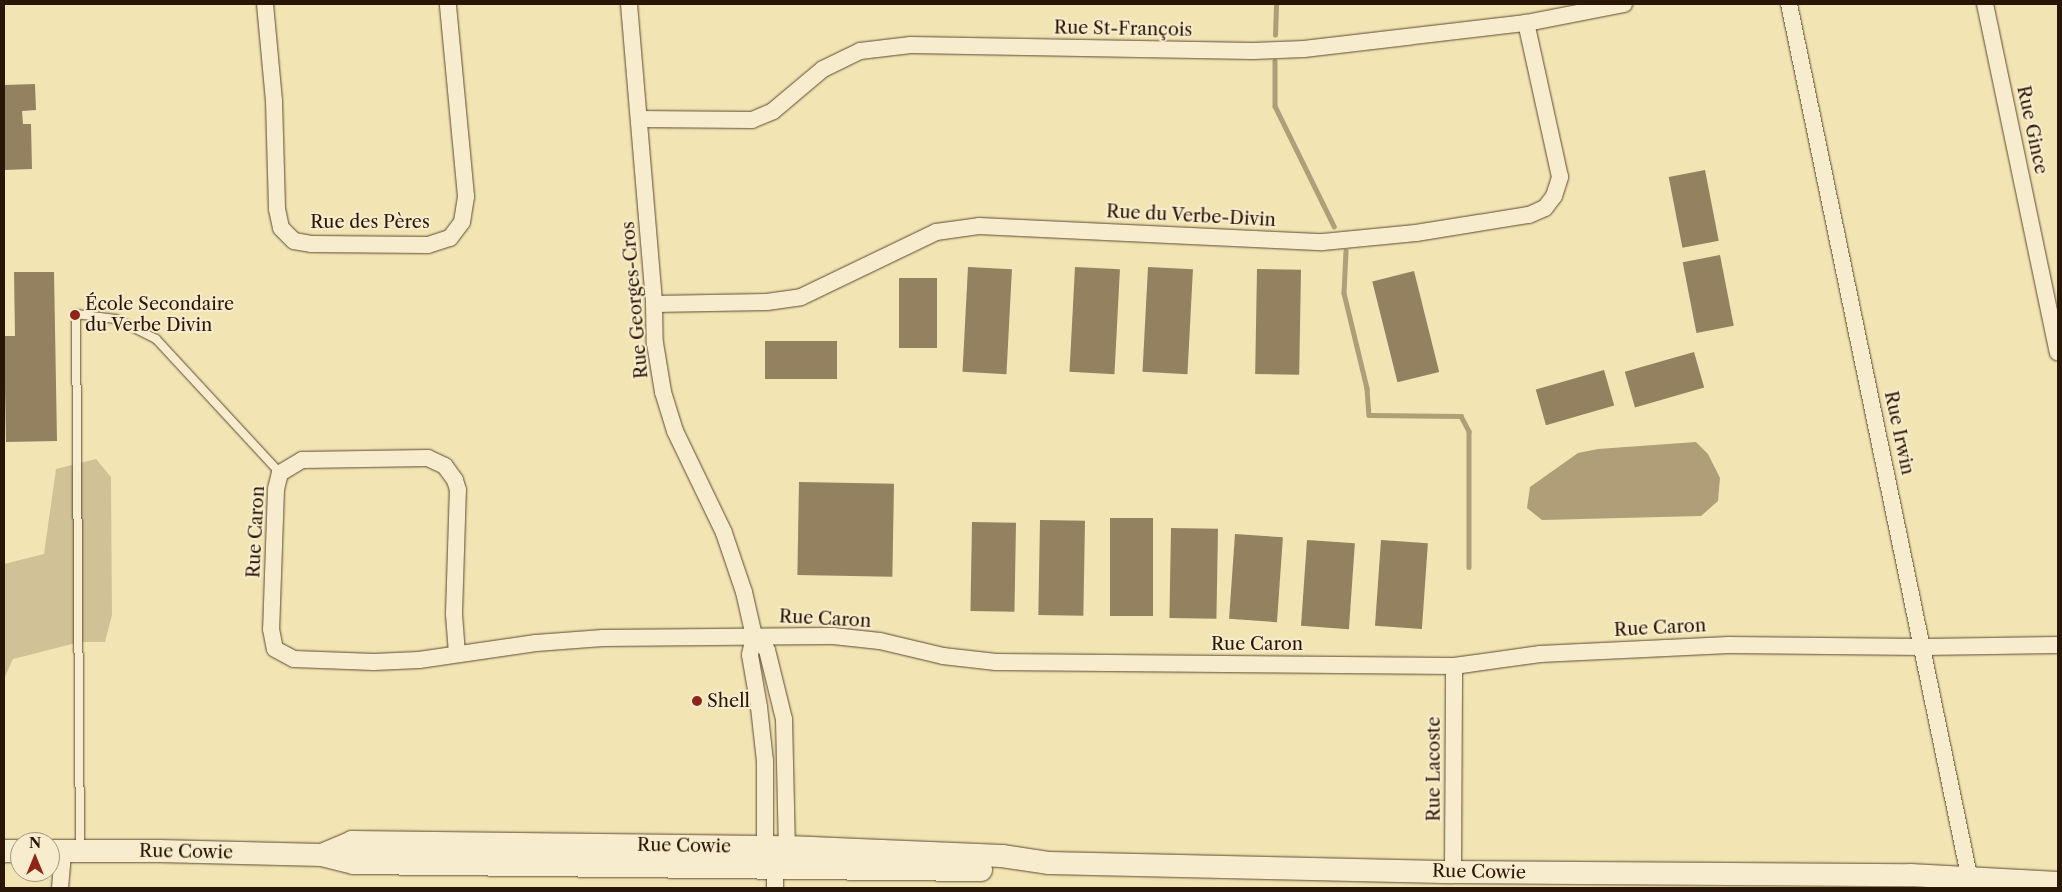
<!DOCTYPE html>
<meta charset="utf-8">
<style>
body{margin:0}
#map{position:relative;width:2062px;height:892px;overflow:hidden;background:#f3e4b3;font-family:"Libre Caslon Text",serif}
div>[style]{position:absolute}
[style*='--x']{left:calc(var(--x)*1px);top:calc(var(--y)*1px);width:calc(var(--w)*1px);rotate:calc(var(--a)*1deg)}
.green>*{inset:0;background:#d1c196}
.water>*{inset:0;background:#af9e78}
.stream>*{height:4.5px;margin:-2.25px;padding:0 2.25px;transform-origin:2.25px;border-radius:2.25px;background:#af9e78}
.building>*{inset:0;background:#938160;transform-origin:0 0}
.roads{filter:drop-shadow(0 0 1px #5c4a31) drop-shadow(0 0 1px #5c4a31)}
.lane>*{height:8px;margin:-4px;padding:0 4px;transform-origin:4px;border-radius:4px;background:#f7edce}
.street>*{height:16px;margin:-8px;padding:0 8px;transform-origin:8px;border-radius:8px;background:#f7edce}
.secondary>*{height:22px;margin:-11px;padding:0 11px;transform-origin:11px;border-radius:11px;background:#f7edce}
.dots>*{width:14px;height:14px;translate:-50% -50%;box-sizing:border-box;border:2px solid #f7edce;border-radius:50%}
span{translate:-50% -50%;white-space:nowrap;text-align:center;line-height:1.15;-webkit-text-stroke:4px #f7edce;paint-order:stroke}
.street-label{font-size:18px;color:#2a1606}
.poi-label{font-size:18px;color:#2a1606}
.left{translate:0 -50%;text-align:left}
.frame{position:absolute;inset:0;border:5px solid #2a1606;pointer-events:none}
.north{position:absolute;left:10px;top:832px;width:50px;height:50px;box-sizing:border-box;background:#f7edce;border:1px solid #a5977e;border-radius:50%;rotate:0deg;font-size:14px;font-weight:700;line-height:20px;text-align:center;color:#2a1606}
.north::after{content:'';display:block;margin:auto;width:18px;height:22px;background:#8f2418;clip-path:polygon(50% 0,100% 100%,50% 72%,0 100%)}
</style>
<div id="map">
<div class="green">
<div style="clip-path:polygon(96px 459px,111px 477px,112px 615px,105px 642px,80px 642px,13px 659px,4px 679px,4px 564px,44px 554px,56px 469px)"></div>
</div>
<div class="water">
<div style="clip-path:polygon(1696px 442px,1708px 454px,1720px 478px,1718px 501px,1701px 516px,1542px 520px,1527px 508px,1530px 487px,1578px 453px,1598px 449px)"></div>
</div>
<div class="stream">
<div style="--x:1275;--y:35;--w:31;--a:-88"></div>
<div style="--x:1275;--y:61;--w:45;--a:90"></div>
<div style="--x:1275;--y:106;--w:134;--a:63.8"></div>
<div style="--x:1346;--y:251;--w:42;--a:92.7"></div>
<div style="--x:1344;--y:293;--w:98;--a:76.4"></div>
<div style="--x:1367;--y:388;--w:27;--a:86"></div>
<div style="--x:1369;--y:415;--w:92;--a:0.6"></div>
<div style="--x:1461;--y:416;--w:17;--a:62"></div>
<div style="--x:1469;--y:431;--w:136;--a:90"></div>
</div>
<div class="building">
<div style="clip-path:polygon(35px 84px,36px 110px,22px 111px,23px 124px,31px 124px,32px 169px,4px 170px,4px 85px)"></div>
<div style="left:1705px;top:170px;width:72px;height:37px;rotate:79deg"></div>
<div style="left:1720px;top:255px;width:72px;height:38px;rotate:79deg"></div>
<div style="left:968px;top:267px;width:44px;height:105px;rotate:3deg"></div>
<div style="left:1075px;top:267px;width:45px;height:105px;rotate:3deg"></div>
<div style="left:1148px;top:267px;width:45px;height:105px;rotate:3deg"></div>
<div style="left:1257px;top:269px;width:44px;height:105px;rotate:1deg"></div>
<div style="left:1414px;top:271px;width:104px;height:43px;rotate:76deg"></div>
<div style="clip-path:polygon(14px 272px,54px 272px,57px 441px,6px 442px,4px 336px,15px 336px)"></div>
<div style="left:899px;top:278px;width:38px;height:70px"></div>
<div style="left:765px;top:341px;width:72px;height:38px"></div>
<div style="left:1694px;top:352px;width:37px;height:72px;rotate:74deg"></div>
<div style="left:1604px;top:370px;width:37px;height:71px;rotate:74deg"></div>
<div style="left:799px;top:482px;width:95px;height:93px;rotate:1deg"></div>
<div style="left:1110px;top:518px;width:43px;height:98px"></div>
<div style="left:1040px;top:520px;width:45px;height:95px;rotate:1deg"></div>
<div style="left:972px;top:522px;width:44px;height:89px;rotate:1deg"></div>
<div style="left:1171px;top:528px;width:47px;height:90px;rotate:1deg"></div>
<div style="left:1235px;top:534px;width:48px;height:85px;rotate:4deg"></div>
<div style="left:1307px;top:540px;width:48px;height:86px;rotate:4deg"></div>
<div style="left:1381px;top:540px;width:47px;height:86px;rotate:4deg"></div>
</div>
<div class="roads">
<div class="lane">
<div style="--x:80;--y:850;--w:536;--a:-90.43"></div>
<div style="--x:76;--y:314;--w:40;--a:7.1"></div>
<div style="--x:116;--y:319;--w:45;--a:26.6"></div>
<div style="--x:156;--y:339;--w:183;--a:47.2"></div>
</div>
<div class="street">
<div style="--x:265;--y:4;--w:97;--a:84.7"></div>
<div style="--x:274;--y:101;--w:108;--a:88.4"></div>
<div style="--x:277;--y:209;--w:19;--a:78"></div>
<div style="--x:281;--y:228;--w:18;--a:45"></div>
<div style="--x:294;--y:241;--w:17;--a:10"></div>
<div style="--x:311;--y:244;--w:117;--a:0.5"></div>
<div style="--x:428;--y:245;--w:23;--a:-18"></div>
<div style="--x:450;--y:238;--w:20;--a:-53"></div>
<div style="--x:462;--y:222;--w:26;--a:-81"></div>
<div style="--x:466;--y:196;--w:193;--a:-95.4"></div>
<div style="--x:629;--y:4;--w:301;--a:85.2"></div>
<div style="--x:654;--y:304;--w:39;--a:89"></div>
<div style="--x:655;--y:343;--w:50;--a:80.7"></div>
<div style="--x:663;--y:392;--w:41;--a:72.9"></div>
<div style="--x:675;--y:431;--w:113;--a:64.3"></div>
<div style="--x:724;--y:533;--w:62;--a:71.3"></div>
<div style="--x:744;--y:592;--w:45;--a:77.2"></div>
<div style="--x:754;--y:636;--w:19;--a:102"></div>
<div style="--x:750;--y:655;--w:53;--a:80.2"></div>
<div style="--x:759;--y:707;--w:54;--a:83.7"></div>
<div style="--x:765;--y:761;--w:86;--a:90"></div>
<div style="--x:765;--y:847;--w:22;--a:63"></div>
<div style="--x:775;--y:867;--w:21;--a:90"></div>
<div style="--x:1789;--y:4;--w:885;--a:78.33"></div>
<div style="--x:1985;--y:4;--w:356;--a:78.2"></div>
<div style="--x:639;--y:119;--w:113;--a:0.5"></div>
<div style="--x:752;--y:120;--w:23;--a:-23"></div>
<div style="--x:773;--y:111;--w:65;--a:-40"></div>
<div style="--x:823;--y:69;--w:41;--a:-25.9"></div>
<div style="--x:860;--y:51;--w:51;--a:-6.7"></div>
<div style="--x:911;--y:45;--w:342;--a:1"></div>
<div style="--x:1253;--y:51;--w:51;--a:-2.2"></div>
<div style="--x:1304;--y:49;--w:224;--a:-6.7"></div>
<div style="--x:1526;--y:23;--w:100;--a:-11"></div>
<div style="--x:654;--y:304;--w:113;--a:-1"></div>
<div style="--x:767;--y:302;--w:34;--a:-8"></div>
<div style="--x:801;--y:297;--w:150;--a:-25.7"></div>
<div style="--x:936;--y:232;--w:43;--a:-7.9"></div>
<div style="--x:979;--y:226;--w:344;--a:2.7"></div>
<div style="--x:1323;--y:242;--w:93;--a:-5.5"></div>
<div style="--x:1416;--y:233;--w:114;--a:-9.1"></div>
<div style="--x:1529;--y:215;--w:17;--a:-24"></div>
<div style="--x:1545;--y:208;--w:15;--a:-53"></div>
<div style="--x:1554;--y:196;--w:20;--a:-72"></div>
<div style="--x:1560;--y:177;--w:158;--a:-102.4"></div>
<div style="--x:754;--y:636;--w:19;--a:47"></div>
<div style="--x:767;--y:650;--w:71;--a:76.2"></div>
<div style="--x:784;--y:719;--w:128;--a:88.7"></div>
<div style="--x:787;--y:847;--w:12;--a:121"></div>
<div style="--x:457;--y:654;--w:40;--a:-94.3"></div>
<div style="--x:454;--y:614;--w:124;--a:-88.2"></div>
<div style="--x:458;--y:490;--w:10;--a:-107"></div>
<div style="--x:455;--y:480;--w:17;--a:-126"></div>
<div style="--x:445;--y:466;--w:19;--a:-155"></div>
<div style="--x:428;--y:458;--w:126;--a:179.1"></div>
<div style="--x:302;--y:460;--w:26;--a:149"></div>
<div style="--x:280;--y:473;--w:16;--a:104"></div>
<div style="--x:276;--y:489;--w:140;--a:92"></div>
<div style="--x:271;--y:629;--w:20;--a:79"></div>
<div style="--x:275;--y:649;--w:21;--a:28"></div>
<div style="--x:294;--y:659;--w:80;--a:2.1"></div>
<div style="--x:374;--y:662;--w:45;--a:-2.5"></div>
<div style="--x:419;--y:660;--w:118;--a:-8.3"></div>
<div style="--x:536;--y:643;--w:67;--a:-4.3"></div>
<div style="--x:603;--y:638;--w:230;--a:-0.5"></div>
<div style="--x:833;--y:636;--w:47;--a:6.1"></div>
<div style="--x:880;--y:641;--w:65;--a:13.4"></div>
<div style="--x:943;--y:656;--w:53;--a:6.5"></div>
<div style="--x:996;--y:662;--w:458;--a:0.5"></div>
<div style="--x:1454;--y:666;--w:87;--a:-7.9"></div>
<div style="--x:1540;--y:654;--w:189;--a:-2.7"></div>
<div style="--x:1729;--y:645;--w:195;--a:0.6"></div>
<div style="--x:1924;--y:647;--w:134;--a:-0.9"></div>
<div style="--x:1453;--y:872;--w:206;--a:-89.7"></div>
<div style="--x:60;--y:888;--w:37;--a:-85"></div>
</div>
<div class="secondary">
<div style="--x:4;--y:851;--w:16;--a:0"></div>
<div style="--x:50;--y:851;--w:109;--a:0"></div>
<div style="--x:159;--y:851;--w:163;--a:1.4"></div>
<div style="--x:322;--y:855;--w:33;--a:14"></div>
<div style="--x:354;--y:863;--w:627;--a:0.64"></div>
<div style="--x:322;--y:855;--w:33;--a:-23"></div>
<div style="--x:352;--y:842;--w:435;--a:0.7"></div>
<div style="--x:787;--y:847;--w:215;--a:2.4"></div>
<div style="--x:1002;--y:856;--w:48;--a:8.5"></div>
<div style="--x:1049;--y:863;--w:404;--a:1.3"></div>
<div style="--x:1453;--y:872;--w:457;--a:0.4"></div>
<div style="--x:1910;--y:875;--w:148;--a:3.1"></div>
</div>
</div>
<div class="dots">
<div style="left:75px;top:315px;background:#8f2418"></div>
<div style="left:697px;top:701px;background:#8f2418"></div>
</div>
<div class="street-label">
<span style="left:1123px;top:29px;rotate:1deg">Rue St-François</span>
<span style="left:2032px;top:130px;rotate:78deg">Rue Gince</span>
<span style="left:1191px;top:216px;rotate:3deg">Rue du Verbe-Divin</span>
<span style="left:370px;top:222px">Rue des Pères</span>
<span style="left:635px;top:300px;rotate:-95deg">Rue Georges-Cros</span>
<span style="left:1899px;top:433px;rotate:78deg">Rue Irwin</span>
<span style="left:256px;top:532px;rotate:-87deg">Rue Caron</span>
<span style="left:825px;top:619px;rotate:3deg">Rue Caron</span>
<span style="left:1660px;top:628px;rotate:-3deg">Rue Caron</span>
<span style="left:1257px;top:644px">Rue Caron</span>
<span style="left:1434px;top:769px;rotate:-90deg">Rue Lacoste</span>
<span style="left:684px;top:846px;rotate:1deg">Rue Cowie</span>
<span style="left:186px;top:852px;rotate:1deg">Rue Cowie</span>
<span style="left:1479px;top:872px;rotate:1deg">Rue Cowie</span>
</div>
<div class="poi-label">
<span class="left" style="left:85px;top:315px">École Secondaire<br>du Verbe Divin</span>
<span class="left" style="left:707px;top:701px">Shell</span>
</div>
<div class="frame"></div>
<div class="north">N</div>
</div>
